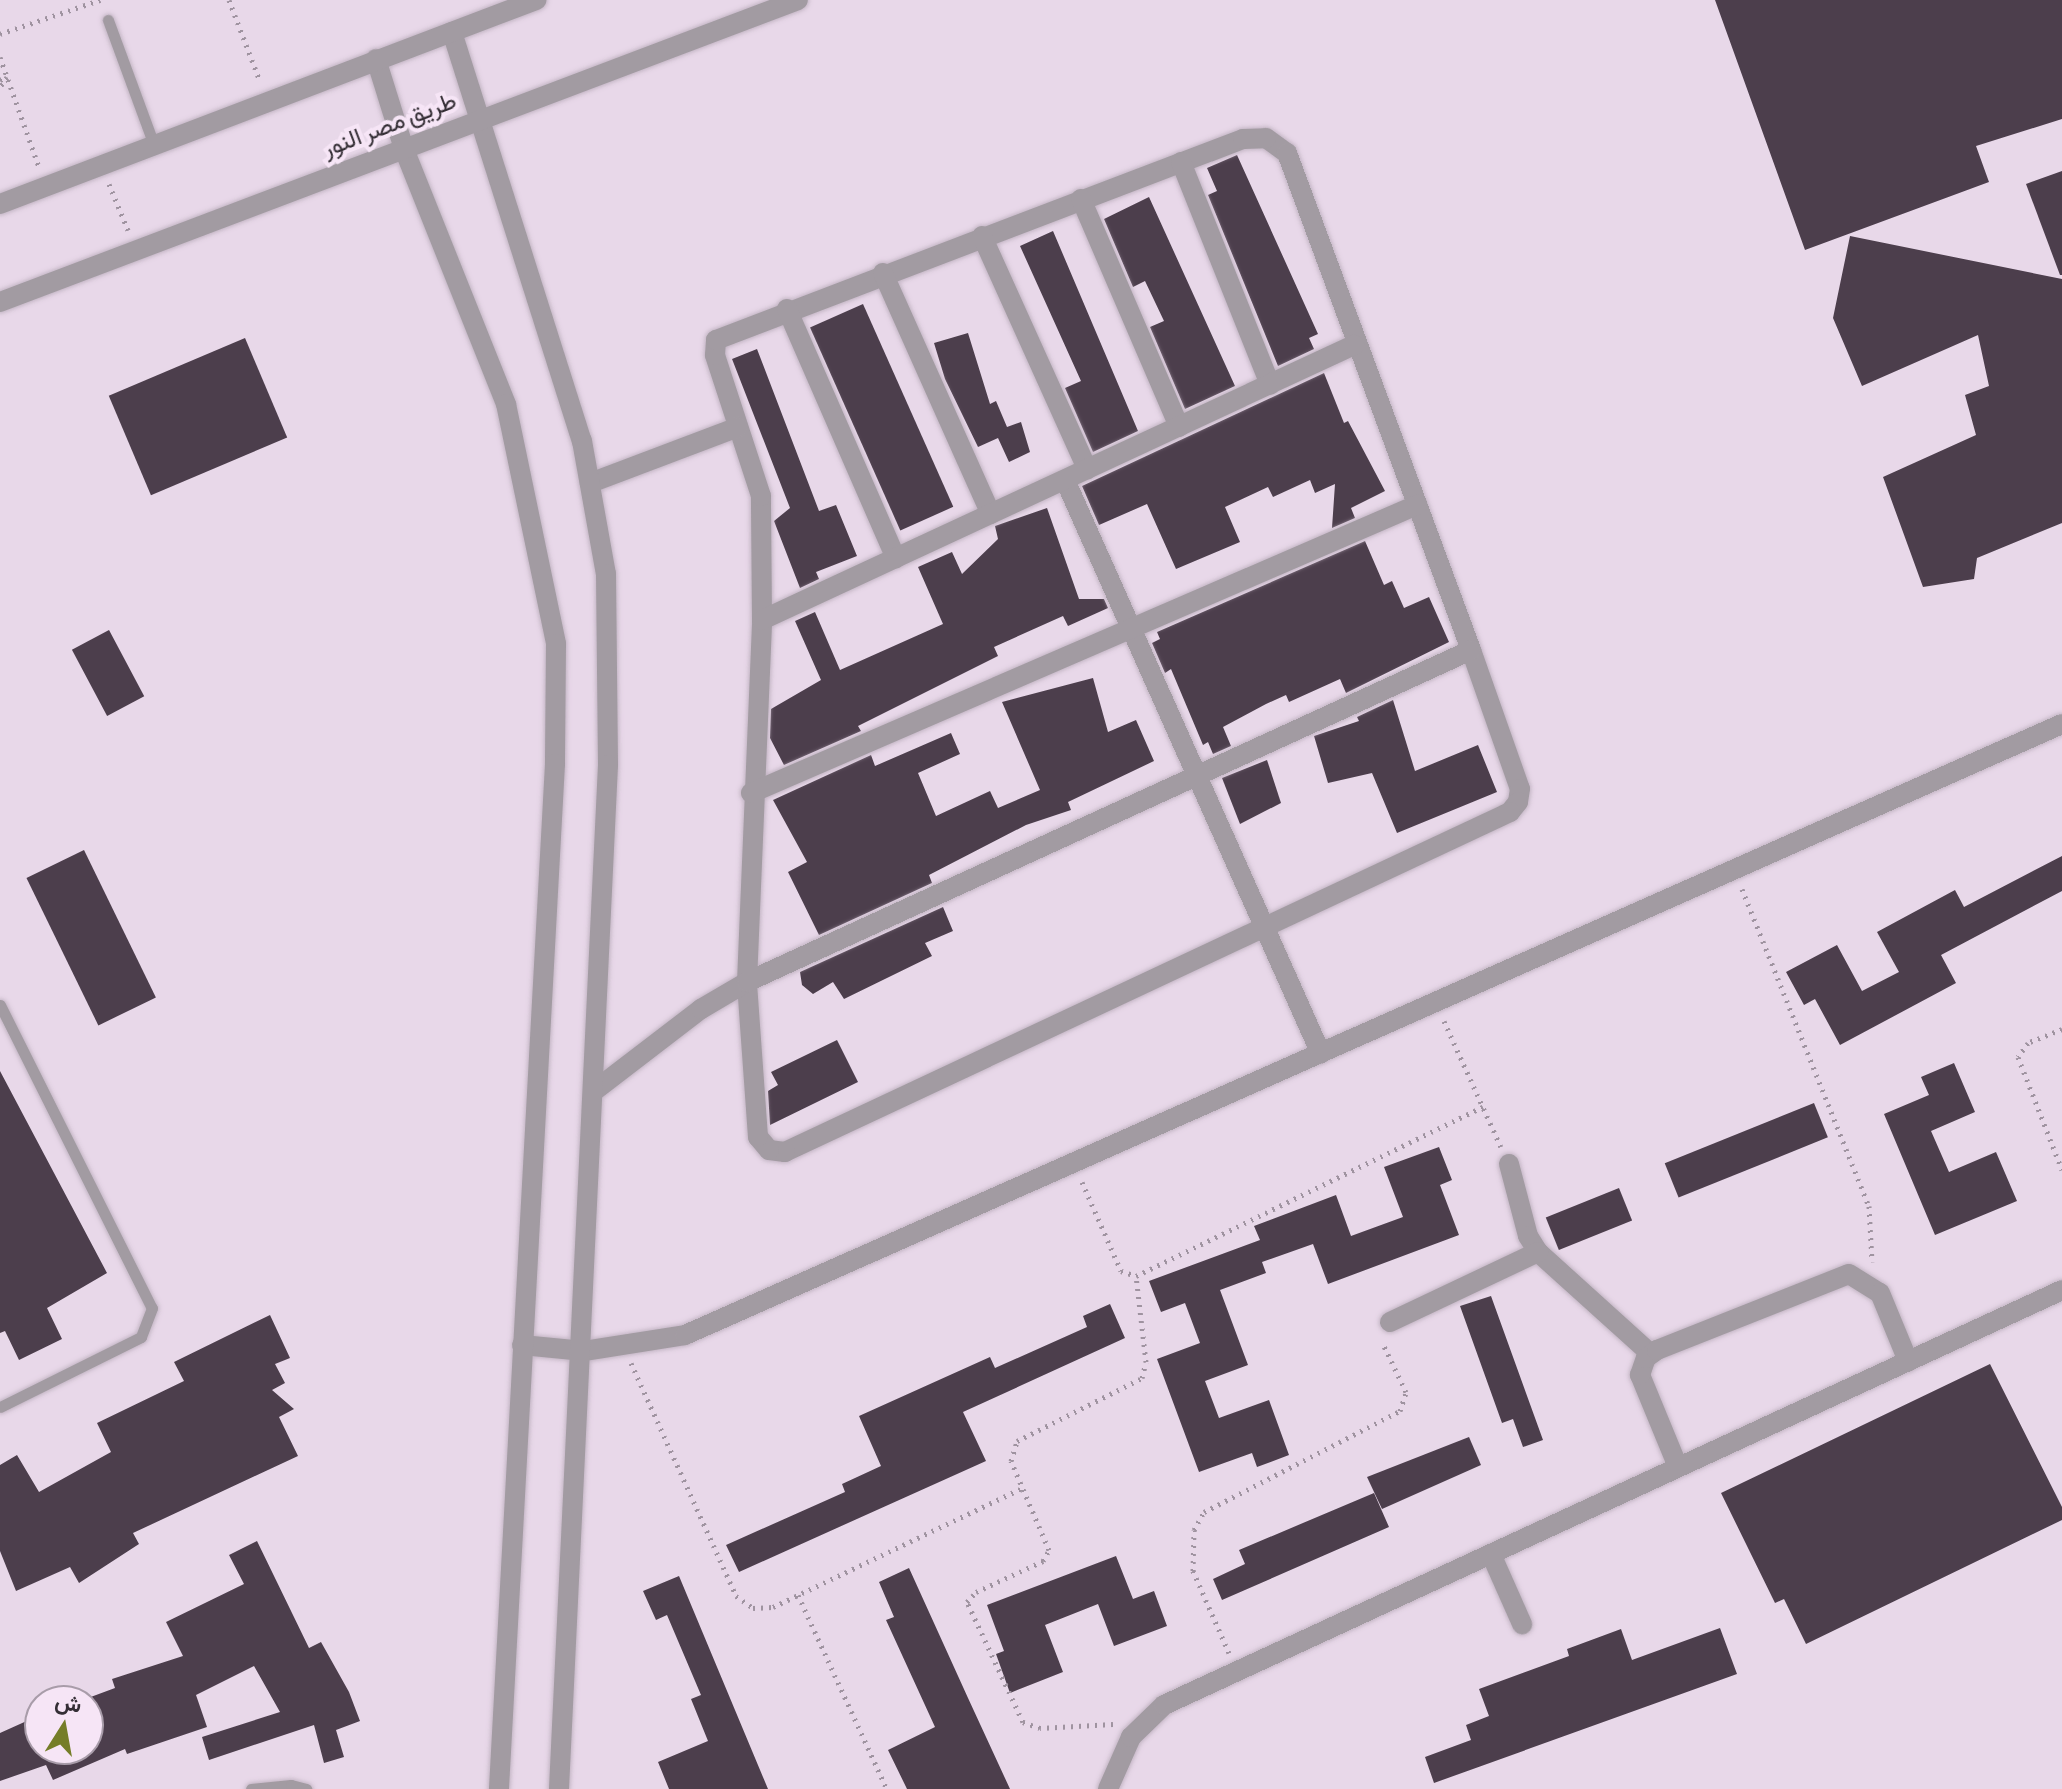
<!DOCTYPE html>
<meta charset="utf-8">
<style>
body{margin:0}
#map{position:relative;width:2062px;height:1789px;overflow:hidden;background:#e8d8e9;font-family:"Alegreya Sans",Vazirmatn,sans-serif}
div>[style]{position:absolute}
[style*='--x']{left:calc(var(--x)*1px);top:calc(var(--y)*1px);width:calc(var(--w)*1px);rotate:calc(var(--a)*1deg)}
.building>*{inset:0;background:#4c3e4c;transform-origin:0 0}
.path>*{height:5px;margin-top:-2.5px;transform-origin:0;background:repeating-linear-gradient(90deg,#9f93a0 0 2px,transparent 0 8px)}
.roads{filter:drop-shadow(0 0 2px #c4b6c5) drop-shadow(0 0 2px #c4b6c5)}
.service>*{height:11px;margin:-5.5px;padding:0 5.5px;transform-origin:5.5px;border-radius:5.5px;background:#a29ba2}
.minor>*{height:20px;margin:-10px;padding:0 10px;transform-origin:10px;border-radius:10px;background:#a29ba2}
.tertiary>*{height:20px;margin:-10px;padding:0 10px;transform-origin:10px;border-radius:10px;background:#a29ba2}
span{translate:-50% -50%;white-space:nowrap;text-align:center;line-height:1.15;-webkit-text-stroke:8px #f6e5f6;paint-order:stroke}
.street-label{font-size:24px;color:#342e35}
.north{position:absolute;left:24px;top:1685px;width:80px;height:80px;box-sizing:border-box;background:#f6e5f6;border:2px solid #a89ca9;border-radius:50%;rotate:11deg;font-size:22px;font-weight:700;line-height:32px;text-align:center;color:#342e35}
.north::after{content:'';display:block;margin:auto;width:28px;height:36px;background:#757d28;clip-path:polygon(50% 0,100% 100%,50% 72%,0 100%)}
</style>
<div id="map">
<div class="building">
<div style="clip-path:polygon(1715px 0,2062px 0,2062px 119px,1976px 146px,1989px 182px,1805px 250px)"></div>
<div style="clip-path:polygon(1237px 155px,1318px 334px,1309px 338px,1314px 349px,1278px 366px,1208px 195px,1217px 191px,1207px 168px)"></div>
<div style="clip-path:polygon(2062px 171px,2062px 275px,2060px 275px,2026px 184px)"></div>
<div style="clip-path:polygon(1149px 197px,1235px 386px,1185px 409px,1150px 327px,1164px 321px,1145px 281px,1133px 287px,1104px 219px)"></div>
<div style="clip-path:polygon(1053px 231px,1138px 431px,1093px 452px,1065px 388px,1081px 381px,1020px 246px)"></div>
<div style="clip-path:polygon(1850px 236px,2062px 279px,2062px 523px,1977px 558px,1974px 579px,1923px 587px,1883px 477px,1976px 435px,1965px 395px,1989px 386px,1978px 335px,1862px 386px,1833px 318px)"></div>
<div style="left:863px;top:304px;width:222px;height:58px;rotate:66deg"></div>
<div style="clip-path:polygon(968px 333px,990px 404px,996px 401px,1007px 427px,1021px 422px,1030px 452px,1009px 462px,998px 438px,978px 447px,945px 379px,934px 343px)"></div>
<div style="left:245px;top:338px;width:108px;height:148px;rotate:67deg"></div>
<div style="clip-path:polygon(757px 349px,819px 511px,836px 505px,857px 556px,816px 572px,819px 579px,800px 588px,774px 521px,790px 508px,732px 359px)"></div>
<div style="clip-path:polygon(1324px 373px,1344px 423px,1348px 421px,1385px 491px,1351px 508px,1355px 518px,1332px 528px,1335px 484px,1315px 493px,1310px 480px,1273px 497px,1268px 487px,1225px 507px,1240px 542px,1176px 569px,1147px 504px,1099px 525px,1082px 486px)"></div>
<div style="clip-path:polygon(1047px 508px,1079px 599px,1104px 599px,1108px 608px,1068px 626px,1063px 616px,994px 647px,998px 656px,858px 726px,861px 731px,784px 765px,770px 738px,771px 709px,821px 680px,795px 621px,815px 612px,840px 670px,943px 624px,918px 567px,952px 552px,962px 574px,998px 539px,995px 526px)"></div>
<div style="clip-path:polygon(1365px 541px,1384px 585px,1392px 581px,1404px 608px,1429px 597px,1449px 642px,1346px 693px,1340px 679px,1289px 702px,1286px 695px,1266px 704px,1223px 727px,1231px 746px,1213px 754px,1208px 742px,1203px 745px,1171px 669px,1165px 673px,1152px 643px,1160px 639px,1157px 632px)"></div>
<div style="left:109px;top:630px;width:75px;height:42px;rotate:62deg"></div>
<div style="clip-path:polygon(1093px 678px,1108px 732px,1136px 720px,1154px 761px,1068px 802px,1071px 810px,1026px 825px,929px 875px,932px 883px,819px 935px,788px 872px,807px 862px,773px 800px,871px 755px,875px 766px,951px 733px,960px 754px,918px 773px,936px 816px,990px 791px,998px 808px,1040px 790px,1002px 702px)"></div>
<div style="clip-path:polygon(1393px 700px,1415px 771px,1478px 745px,1497px 792px,1397px 833px,1372px 773px,1328px 783px,1314px 736px,1359px 721px,1357px 717px)"></div>
<div style="clip-path:polygon(1267px 760px,1281px 803px,1240px 824px,1222px 778px)"></div>
<div style="left:84px;top:850px;width:164px;height:64px;rotate:64deg"></div>
<div style="clip-path:polygon(2062px 856px,2062px 891px,1941px 955px,1956px 983px,1840px 1045px,1815px 999px,1804px 1005px,1786px 972px,1837px 945px,1862px 991px,1899px 972px,1877px 932px,1955px 890px,1964px 907px)"></div>
<div style="clip-path:polygon(943px 907px,953px 931px,925px 943px,932px 956px,844px 999px,833px 982px,813px 994px,802px 985px,800px 972px)"></div>
<div style="clip-path:polygon(837px 1040px,858px 1082px,770px 1125px,768px 1091px,778px 1085px,771px 1072px)"></div>
<div style="clip-path:polygon(1954px 1063px,1975px 1112px,1931px 1131px,1949px 1172px,1996px 1152px,2017px 1201px,1935px 1235px,1884px 1114px,1929px 1095px,1921px 1077px)"></div>
<div style="clip-path:polygon(0 1071px,107px 1273px,47px 1308px,62px 1339px,19px 1360px,5px 1331px,0 1333px)"></div>
<div style="left:1814px;top:1103px;width:37px;height:161px;rotate:68deg"></div>
<div style="clip-path:polygon(1439px 1147px,1452px 1180px,1440px 1185px,1459px 1235px,1328px 1284px,1313px 1244px,1262px 1262px,1266px 1273px,1220px 1290px,1248px 1365px,1205px 1381px,1219px 1418px,1269px 1400px,1289px 1455px,1257px 1467px,1252px 1453px,1199px 1472px,1157px 1359px,1200px 1343px,1185px 1303px,1161px 1312px,1149px 1281px,1260px 1240px,1254px 1226px,1336px 1195px,1351px 1236px,1403px 1217px,1384px 1167px)"></div>
<div style="left:1619px;top:1188px;width:35px;height:79px;rotate:68deg"></div>
<div style="clip-path:polygon(1491px 1296px,1543px 1440px,1523px 1447px,1513px 1419px,1502px 1423px,1460px 1306px)"></div>
<div style="clip-path:polygon(1110px 1304px,1125px 1338px,963px 1412px,986px 1461px,739px 1572px,726px 1545px,845px 1492px,842px 1484px,881px 1466px,859px 1416px,990px 1357px,995px 1368px,1087px 1327px,1083px 1316px)"></div>
<div style="clip-path:polygon(270px 1315px,290px 1358px,275px 1364px,285px 1383px,272px 1390px,294px 1409px,279px 1417px,298px 1456px,133px 1533px,139px 1544px,79px 1583px,70px 1567px,16px 1591px,0 1551px,0 1465px,17px 1455px,39px 1492px,111px 1452px,97px 1423px,184px 1381px,174px 1362px)"></div>
<div style="clip-path:polygon(1990px 1364px,2062px 1507px,2062px 1520px,1806px 1644px,1784px 1599px,1775px 1603px,1721px 1493px)"></div>
<div style="clip-path:polygon(1469px 1437px,1481px 1465px,1382px 1509px,1367px 1477px)"></div>
<div style="clip-path:polygon(1374px 1493px,1389px 1527px,1222px 1600px,1213px 1579px,1245px 1564px,1239px 1550px)"></div>
<div style="clip-path:polygon(257px 1541px,309px 1648px,321px 1642px,349px 1692px,360px 1721px,336px 1730px,344px 1757px,324px 1763px,314px 1725px,209px 1760px,202px 1737px,280px 1712px,254px 1666px,196px 1695px,207px 1727px,127px 1754px,125px 1749px,53px 1780px,46px 1765px,0 1781px,0 1733px,40px 1715px,40px 1749px,88px 1749px,88px 1698px,115px 1688px,112px 1679px,183px 1656px,166px 1622px,244px 1584px,229px 1555px)"></div>
<div style="clip-path:polygon(1116px 1556px,1133px 1599px,1154px 1591px,1167px 1626px,1114px 1646px,1098px 1604px,1045px 1625px,1063px 1672px,1010px 1693px,996px 1654px,1004px 1651px,987px 1605px)"></div>
<div style="clip-path:polygon(909px 1568px,968px 1698px,1010px 1789px,907px 1789px,888px 1750px,935px 1727px,886px 1620px,894px 1617px,879px 1582px)"></div>
<div style="clip-path:polygon(679px 1576px,768px 1789px,669px 1789px,658px 1762px,708px 1741px,691px 1699px,701px 1695px,667px 1615px,656px 1620px,643px 1591px)"></div>
<div style="clip-path:polygon(1720px 1628px,1737px 1674px,1434px 1783px,1425px 1757px,1471px 1740px,1466px 1725px,1489px 1716px,1479px 1689px,1569px 1656px,1567px 1649px,1621px 1629px,1632px 1660px)"></div>
</div>
<div class="path">
<div style="--x:229;--y:0;--w:87;--a:69.1"></div>
<div style="--x:0;--y:34;--w:106;--a:-18.8"></div>
<div style="--x:0;--y:57;--w:117;--a:70.5"></div>
<div style="--x:0;--y:80;--w:8;--a:-23"></div>
<div style="--x:7;--y:77;--w:12;--a:125"></div>
<div style="--x:109;--y:184;--w:50;--a:67.6"></div>
<div style="--x:1742;--y:889;--w:341;--a:68.2"></div>
<div style="--x:1869;--y:1206;--w:56;--a:86.9"></div>
<div style="--x:1444;--y:1021;--w:138;--a:65.7"></div>
<div style="--x:2062;--y:1029;--w:37;--a:158"></div>
<div style="--x:2028;--y:1043;--w:17;--a:126"></div>
<div style="--x:2018;--y:1057;--w:121;--a:68.7"></div>
<div style="--x:1082;--y:1182;--w:97;--a:66.3"></div>
<div style="--x:1121;--y:1271;--w:16;--a:18"></div>
<div style="--x:1136;--y:1276;--w:386;--a:-26"></div>
<div style="--x:631;--y:1363;--w:256;--a:65.7"></div>
<div style="--x:736;--y:1596;--w:21;--a:35"></div>
<div style="--x:753;--y:1608;--w:20;--a:-3"></div>
<div style="--x:773;--y:1607;--w:277;--a:-25.5"></div>
<div style="--x:798;--y:1595;--w:213;--a:65.4"></div>
<div style="--x:1229;--y:1653;--w:90;--a:-113.7"></div>
<div style="--x:1193;--y:1571;--w:41;--a:-88.6"></div>
<div style="--x:1194;--y:1530;--w:21;--a:-61"></div>
<div style="--x:1204;--y:1512;--w:220;--a:-27.3"></div>
<div style="--x:1400;--y:1411;--w:20;--a:-72"></div>
<div style="--x:1406;--y:1392;--w:53;--a:-115.6"></div>
<div style="--x:1113;--y:1724;--w:73;--a:176.9"></div>
<div style="--x:1040;--y:1728;--w:18;--a:-161"></div>
<div style="--x:1023;--y:1722;--w:132;--a:-115"></div>
<div style="--x:967;--y:1602;--w:13;--a:-48"></div>
<div style="--x:976;--y:1592;--w:74;--a:-24.8"></div>
<div style="--x:1043;--y:1561;--w:13;--a:-61"></div>
<div style="--x:1049;--y:1550;--w:97;--a:-113.1"></div>
<div style="--x:1011;--y:1461;--w:21;--a:-73"></div>
<div style="--x:1017;--y:1441;--w:140;--a:-26.7"></div>
<div style="--x:1142;--y:1378;--w:16;--a:-76"></div>
<div style="--x:1146;--y:1362;--w:87;--a:-96.6"></div>
</div>
<div class="roads">
<div class="service">
<div style="--x:108;--y:20;--w:133;--a:69.8"></div>
<div style="--x:0;--y:1005;--w:339;--a:63.4"></div>
<div style="--x:152;--y:1308;--w:31;--a:111"></div>
<div style="--x:141;--y:1337;--w:157;--a:153.6"></div>
<div style="--x:251;--y:1789;--w:40;--a:-5.7"></div>
<div style="--x:291;--y:1785;--w:16;--a:15"></div>
</div>
<div class="minor">
<div style="--x:1266;--y:138;--w:26;--a:36"></div>
<div style="--x:1287;--y:153;--w:530;--a:69.68"></div>
<div style="--x:1471;--y:650;--w:147;--a:70.6"></div>
<div style="--x:1520;--y:789;--w:13;--a:99"></div>
<div style="--x:1518;--y:802;--w:13;--a:129"></div>
<div style="--x:1510;--y:812;--w:801;--a:154.88"></div>
<div style="--x:785;--y:1152;--w:16;--a:-173"></div>
<div style="--x:769;--y:1150;--w:17;--a:-130"></div>
<div style="--x:758;--y:1137;--w:155;--a:-94.1"></div>
<div style="--x:747;--y:982;--w:362;--a:-87.6"></div>
<div style="--x:762;--y:620;--w:124;--a:-90.5"></div>
<div style="--x:761;--y:496;--w:148;--a:-108.1"></div>
<div style="--x:715;--y:355;--w:15;--a:-86"></div>
<div style="--x:716;--y:340;--w:564;--a:-20.88"></div>
<div style="--x:1243;--y:139;--w:23;--a:-2"></div>
<div style="--x:1181;--y:162;--w:240;--a:68.2"></div>
<div style="--x:1081;--y:199;--w:248;--a:66.7"></div>
<div style="--x:982;--y:236;--w:256;--a:65.7"></div>
<div style="--x:883;--y:273;--w:264;--a:65.9"></div>
<div style="--x:787;--y:309;--w:272;--a:66.4"></div>
<div style="--x:1065;--y:480;--w:628;--a:65.96"></div>
<div style="--x:590;--y:483;--w:158;--a:-20.7"></div>
<div style="--x:762;--y:620;--w:653;--a:-24.92"></div>
<div style="--x:751;--y:793;--w:726;--a:-23.39"></div>
<div style="--x:594;--y:1091;--w:135;--a:-37.5"></div>
<div style="--x:701;--y:1009;--w:53;--a:-30.4"></div>
<div style="--x:747;--y:982;--w:796;--a:-24.63"></div>
<div style="--x:1509;--y:1164;--w:74;--a:75.2"></div>
<div style="--x:1528;--y:1236;--w:19;--a:58"></div>
<div style="--x:1538;--y:1252;--w:152;--a:42.1"></div>
<div style="--x:1390;--y:1322;--w:164;--a:-25.3"></div>
<div style="--x:522;--y:1345;--w:62;--a:5.5"></div>
<div style="--x:584;--y:1351;--w:102;--a:-9"></div>
<div style="--x:685;--y:1335;--w:1506;--a:-23.93"></div>
<div style="--x:1678;--y:1467;--w:100;--a:-112.4"></div>
<div style="--x:1640;--y:1375;--w:18;--a:-71"></div>
<div style="--x:1646;--y:1358;--w:14;--a:-36"></div>
<div style="--x:1657;--y:1350;--w:206;--a:-21.6"></div>
<div style="--x:1849;--y:1274;--w:36;--a:32"></div>
<div style="--x:1880;--y:1293;--w:74;--a:67.6"></div>
<div style="--x:1491;--y:1554;--w:77;--a:66.1"></div>
<div style="--x:1108;--y:1789;--w:57;--a:-66.1"></div>
<div style="--x:1131;--y:1737;--w:46;--a:-44.1"></div>
<div style="--x:1164;--y:1705;--w:989;--a:-24.8"></div>
</div>
<div class="tertiary">
<div style="--x:452;--y:32;--w:429;--a:72.4"></div>
<div style="--x:582;--y:441;--w:135;--a:79.8"></div>
<div style="--x:606;--y:574;--w:191;--a:89.4"></div>
<div style="--x:608;--y:765;--w:1025;--a:92.74"></div>
<div style="--x:376;--y:59;--w:94;--a:72.7"></div>
<div style="--x:404;--y:149;--w:275;--a:68.2"></div>
<div style="--x:506;--y:404;--w:245;--a:78.2"></div>
<div style="--x:556;--y:644;--w:120;--a:90.5"></div>
<div style="--x:555;--y:764;--w:1027;--a:93.13"></div>
<div style="--x:0;--y:204;--w:574;--a:-20.84"></div>
<div style="--x:0;--y:302;--w:853;--a:-20.73"></div>
</div>
</div>
<div class="street-label">
<span style="left:390px;top:126px;rotate:-21deg">طريق مصر النور</span>
</div>
<div class="north">ش</div>
</div>
